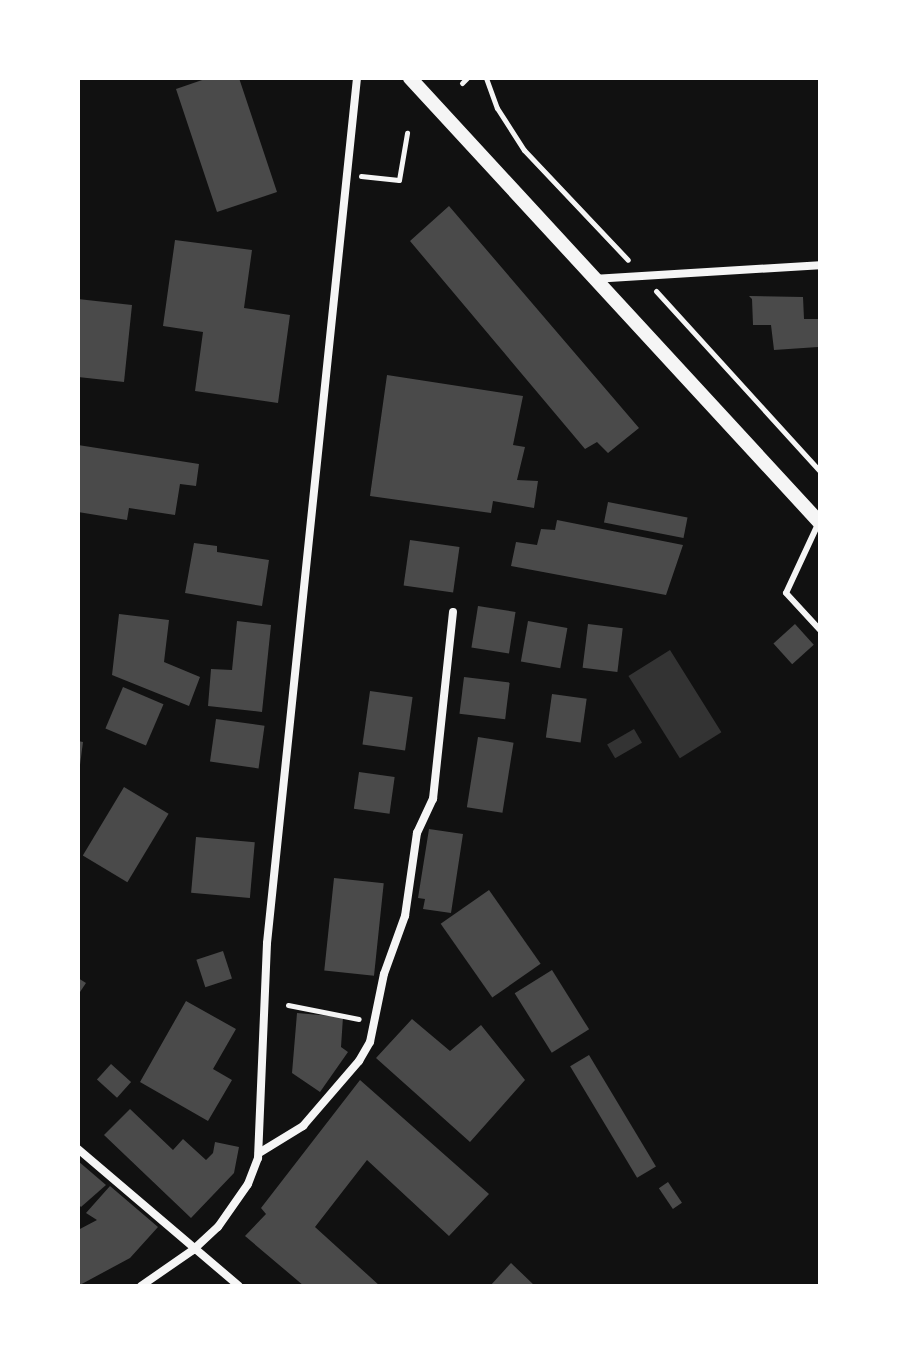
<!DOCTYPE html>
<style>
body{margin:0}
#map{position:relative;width:898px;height:1364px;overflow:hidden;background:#111;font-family:"Noto Sans",sans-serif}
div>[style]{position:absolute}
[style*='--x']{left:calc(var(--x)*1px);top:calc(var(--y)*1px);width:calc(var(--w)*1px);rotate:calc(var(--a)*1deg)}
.water>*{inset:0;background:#333;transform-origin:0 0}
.building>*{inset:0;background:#4a4a4a;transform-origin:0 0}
.path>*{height:5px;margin:-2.5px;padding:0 2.5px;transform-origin:2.5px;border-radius:2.5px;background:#f5f5f5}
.service>*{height:6px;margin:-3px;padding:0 3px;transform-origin:3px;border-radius:3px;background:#f5f5f5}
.minor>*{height:8px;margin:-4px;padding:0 4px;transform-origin:4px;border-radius:4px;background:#f5f5f5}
.tertiary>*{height:14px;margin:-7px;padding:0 7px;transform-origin:7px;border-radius:7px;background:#f5f5f5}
span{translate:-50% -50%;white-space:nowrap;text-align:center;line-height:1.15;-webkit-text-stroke:8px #fff;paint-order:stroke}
.frame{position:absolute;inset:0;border:80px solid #fff;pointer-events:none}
</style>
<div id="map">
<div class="water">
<div style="left:670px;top:650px;width:97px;height:49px;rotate:58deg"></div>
<div style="left:634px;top:729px;width:16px;height:31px;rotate:60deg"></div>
</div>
<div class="building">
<div style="clip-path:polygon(208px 78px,239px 78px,277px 192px,217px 212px,176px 89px)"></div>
<div style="clip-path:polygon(449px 206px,639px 428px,608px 453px,597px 442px,585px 449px,410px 241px)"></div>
<div style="clip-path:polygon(175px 240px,252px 250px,244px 308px,290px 315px,278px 403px,195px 391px,203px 332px,163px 326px)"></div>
<div style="clip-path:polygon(749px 296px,803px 297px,804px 319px,818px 319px,818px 347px,774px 350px,771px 325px,753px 325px,752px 299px)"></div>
<div style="clip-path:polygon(78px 299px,132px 305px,124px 382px,78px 377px)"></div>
<div style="clip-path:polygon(387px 375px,523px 396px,513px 445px,525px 447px,517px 480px,538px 481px,534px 508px,493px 501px,491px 513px,370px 496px)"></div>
<div style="clip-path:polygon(78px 445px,199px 464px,196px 486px,180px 484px,175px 515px,129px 508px,127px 520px,78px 512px)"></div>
<div style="left:608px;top:502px;width:81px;height:21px;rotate:11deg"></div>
<div style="clip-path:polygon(557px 520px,683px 545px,666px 595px,511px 566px,516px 542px,537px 545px,541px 529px,555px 530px)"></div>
<div style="left:410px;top:540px;width:50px;height:46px;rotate:8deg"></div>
<div style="clip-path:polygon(194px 543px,217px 546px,217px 552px,269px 560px,262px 606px,185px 593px)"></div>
<div style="left:478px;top:606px;width:38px;height:42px;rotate:9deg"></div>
<div style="clip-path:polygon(119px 614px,169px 620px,164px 662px,200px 677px,189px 706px,112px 675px)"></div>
<div style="clip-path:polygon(237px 621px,271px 625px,262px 712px,208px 706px,211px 669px,232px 670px)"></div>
<div style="left:528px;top:621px;width:40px;height:41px;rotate:10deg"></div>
<div style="left:588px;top:624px;width:35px;height:44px;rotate:7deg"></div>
<div style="left:795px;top:624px;width:28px;height:29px;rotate:48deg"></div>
<div style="left:464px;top:677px;width:46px;height:37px;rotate:7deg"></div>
<div style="left:123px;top:687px;width:44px;height:45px;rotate:23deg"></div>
<div style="left:370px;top:691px;width:43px;height:54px;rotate:8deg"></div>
<div style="left:552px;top:694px;width:35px;height:44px;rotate:8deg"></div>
<div style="left:216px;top:719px;width:49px;height:43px;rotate:8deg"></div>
<div style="left:478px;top:737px;width:36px;height:71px;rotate:9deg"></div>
<div style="clip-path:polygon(78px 741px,83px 742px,80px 765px,78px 764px)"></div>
<div style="left:359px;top:772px;width:36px;height:37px;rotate:8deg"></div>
<div style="left:124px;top:787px;width:52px;height:80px;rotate:31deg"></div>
<div style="clip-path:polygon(429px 829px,463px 834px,451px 913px,423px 909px,425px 899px,418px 898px)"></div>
<div style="left:196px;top:837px;width:59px;height:56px;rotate:5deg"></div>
<div style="left:334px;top:878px;width:50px;height:93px;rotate:6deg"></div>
<div style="left:489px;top:890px;width:90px;height:59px;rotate:55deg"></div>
<div style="left:223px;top:951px;width:29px;height:28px;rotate:72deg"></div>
<div style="left:552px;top:970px;width:70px;height:44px;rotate:58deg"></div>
<div style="clip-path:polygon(78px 978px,86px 983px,78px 995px)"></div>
<div style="clip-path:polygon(186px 1001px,236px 1029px,213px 1069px,232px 1080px,208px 1121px,140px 1082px)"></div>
<div style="clip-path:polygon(297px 1013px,343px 1017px,341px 1047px,348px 1052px,320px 1092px,292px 1073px)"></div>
<div style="clip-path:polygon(412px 1019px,450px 1051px,481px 1025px,525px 1080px,470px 1142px,376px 1058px)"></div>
<div style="left:589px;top:1055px;width:130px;height:22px;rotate:59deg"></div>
<div style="left:111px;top:1064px;width:27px;height:21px;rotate:42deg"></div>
<div style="clip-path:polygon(360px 1080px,489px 1194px,449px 1236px,367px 1160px,315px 1227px,380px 1286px,304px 1286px,245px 1236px,266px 1214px,261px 1208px)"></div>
<div style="clip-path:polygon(130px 1109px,173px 1150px,183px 1139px,206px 1160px,213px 1153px,215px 1142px,239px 1147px,234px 1173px,191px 1218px,104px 1135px)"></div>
<div style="clip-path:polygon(78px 1161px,106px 1185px,81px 1207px,78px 1204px)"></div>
<div style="left:668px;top:1182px;width:25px;height:11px;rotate:56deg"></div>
<div style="clip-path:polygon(110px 1186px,158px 1227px,130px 1258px,78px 1286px,78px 1230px,97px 1220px,86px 1213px)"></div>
<div style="clip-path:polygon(511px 1263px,535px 1286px,490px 1286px)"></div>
</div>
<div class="path">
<div style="--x:486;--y:78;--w:32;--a:70"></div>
<div style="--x:497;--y:108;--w:50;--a:57.3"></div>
<div style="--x:524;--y:150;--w:151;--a:46.6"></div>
<div style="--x:462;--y:83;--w:7;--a:-45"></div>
<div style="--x:361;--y:176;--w:38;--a:6"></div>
<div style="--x:399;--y:180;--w:48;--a:-80.3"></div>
<div style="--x:656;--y:291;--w:244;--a:47.7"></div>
<div style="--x:288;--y:1005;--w:72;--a:11.2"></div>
</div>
<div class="service">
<div style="--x:819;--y:522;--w:78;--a:114.9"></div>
<div style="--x:786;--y:593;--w:50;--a:47.4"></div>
</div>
<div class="minor">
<div style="--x:593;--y:279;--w:227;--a:-3.5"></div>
<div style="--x:78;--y:1149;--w:211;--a:40.4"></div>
<div style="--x:259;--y:1153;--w:52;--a:-31.5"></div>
<div style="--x:303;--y:1126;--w:86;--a:-49.3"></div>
<div style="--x:359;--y:1061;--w:22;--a:-60"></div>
<div style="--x:370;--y:1042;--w:69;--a:-78.4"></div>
<div style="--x:384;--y:974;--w:62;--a:-70.1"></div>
<div style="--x:405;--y:916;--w:84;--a:-81.8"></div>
<div style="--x:417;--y:833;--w:38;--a:-65"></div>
<div style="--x:433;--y:799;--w:188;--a:-83.9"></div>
<div style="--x:141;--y:1286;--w:63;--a:-34.7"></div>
<div style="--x:193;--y:1250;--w:34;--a:-43"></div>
<div style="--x:218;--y:1227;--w:52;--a:-55.1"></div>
<div style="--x:248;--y:1184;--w:28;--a:-69"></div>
<div style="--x:258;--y:1158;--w:215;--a:-87.6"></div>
<div style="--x:267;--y:943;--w:870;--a:-84.06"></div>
</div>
<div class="tertiary">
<div style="--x:410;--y:78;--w:605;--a:47.34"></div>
</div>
<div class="frame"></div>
</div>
